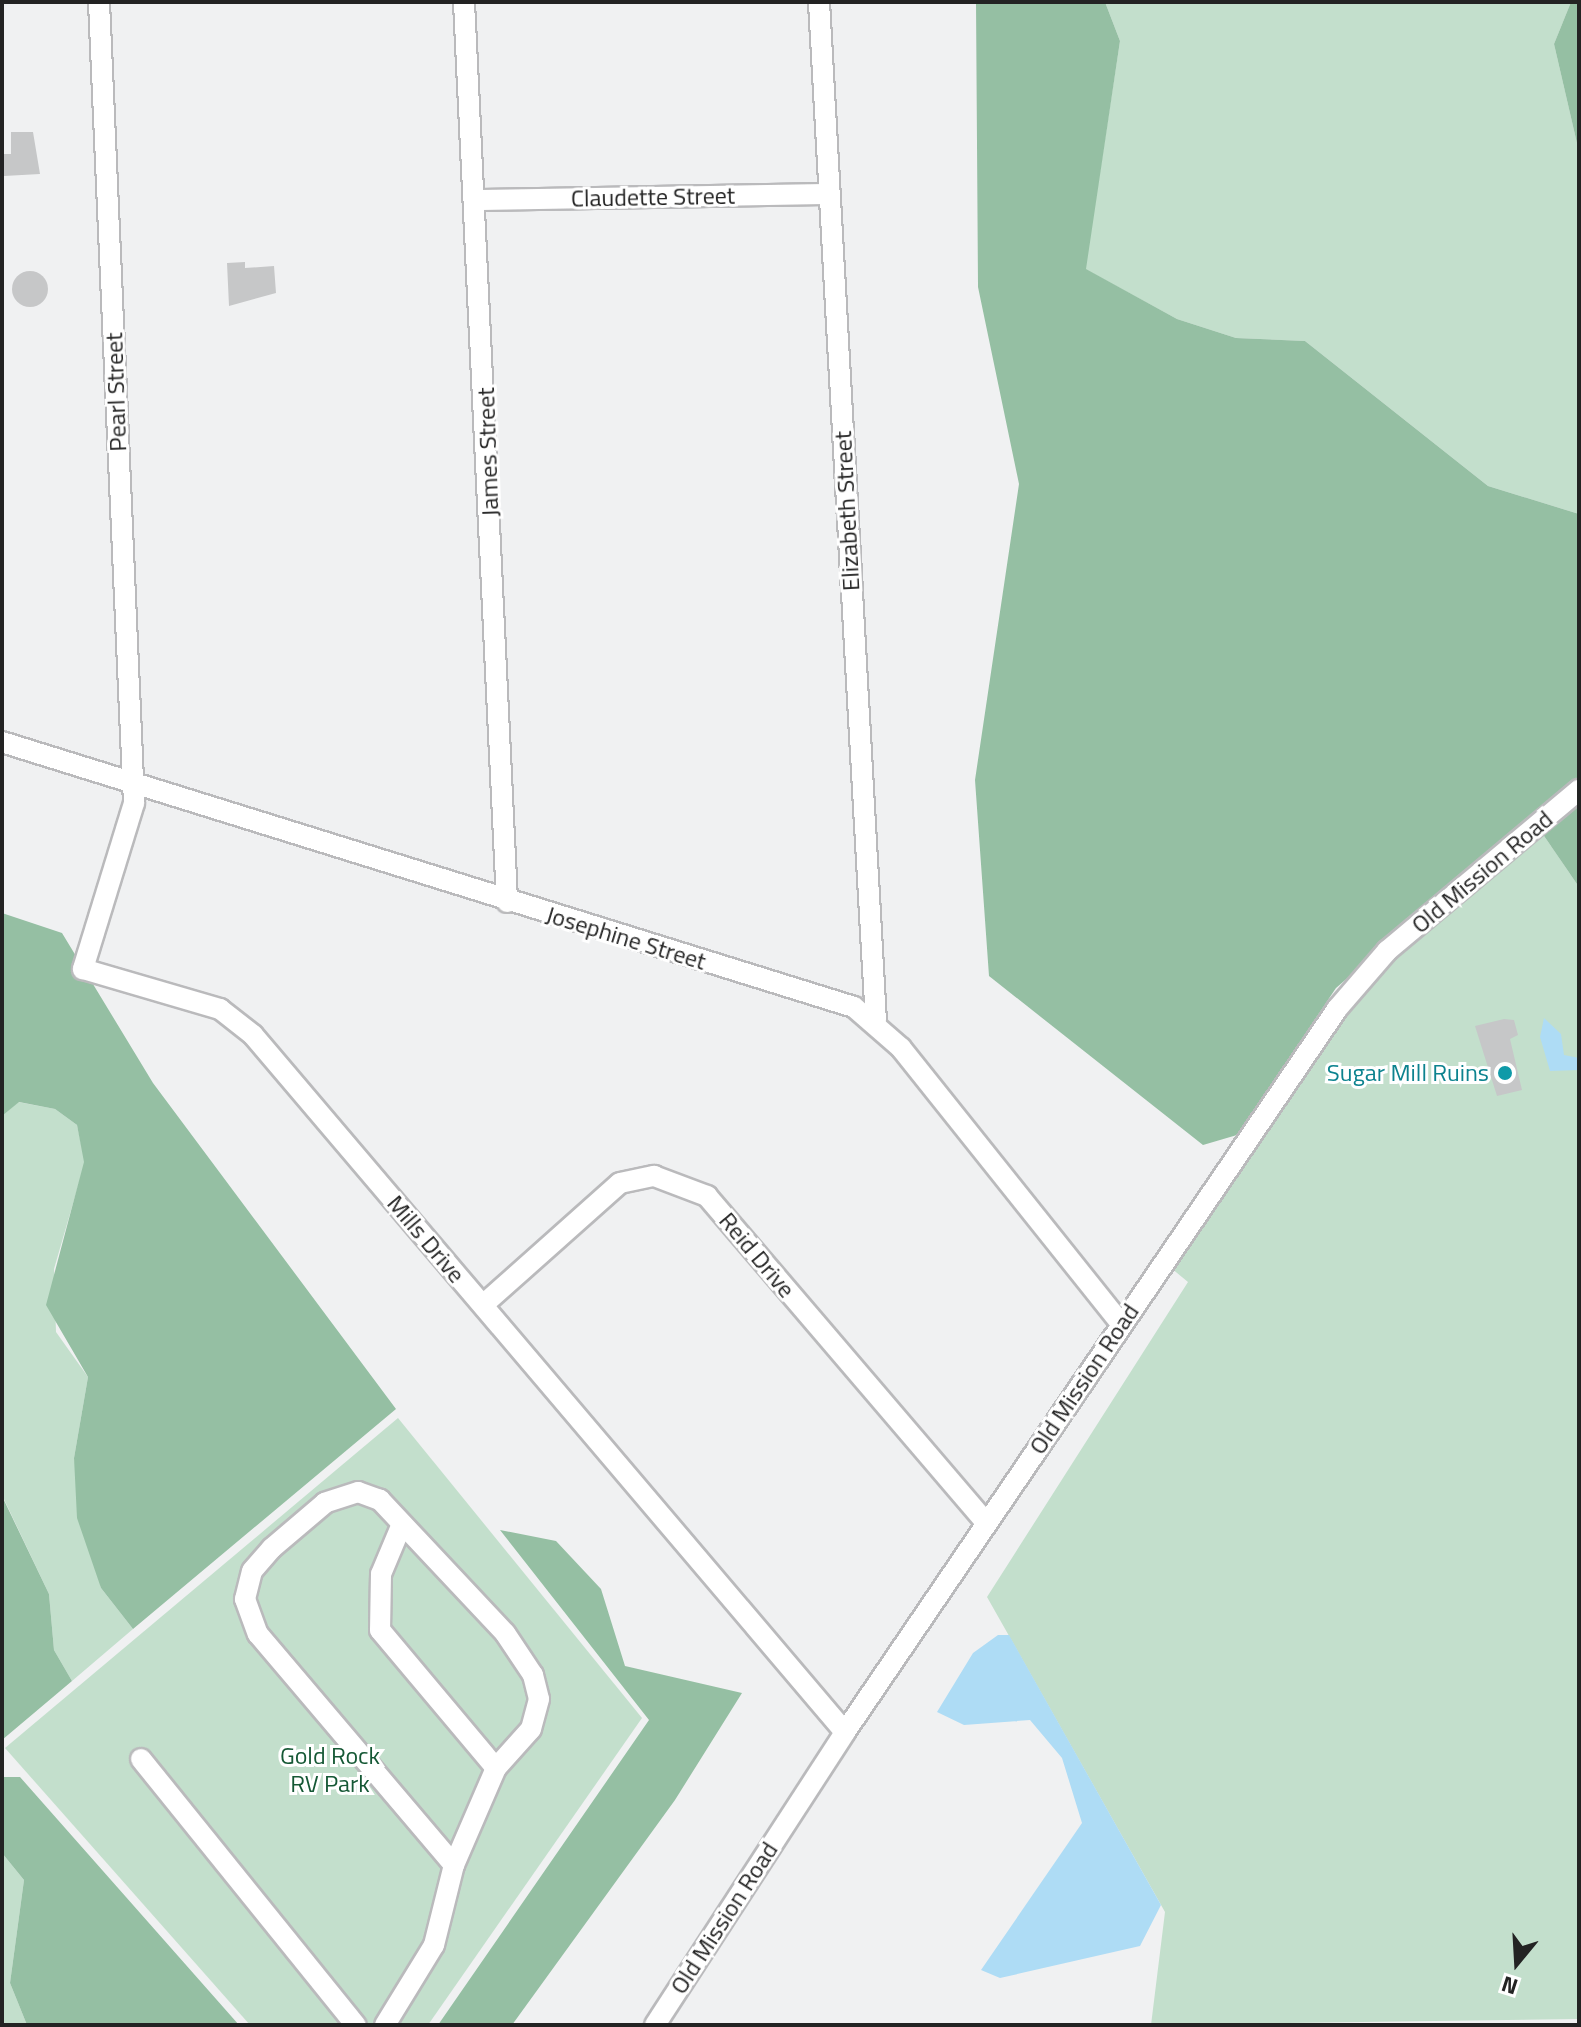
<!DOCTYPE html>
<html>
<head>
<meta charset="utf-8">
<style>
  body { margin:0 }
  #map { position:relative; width:1581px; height:2027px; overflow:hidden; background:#f0f1f2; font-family:"Titillium Web",sans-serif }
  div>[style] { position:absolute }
  .green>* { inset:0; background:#c3dfcc }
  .forest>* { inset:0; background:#95bfa3 }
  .water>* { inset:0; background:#aedcf5 }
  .building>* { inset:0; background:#c6c7c8 }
  .round { border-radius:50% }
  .roads { filter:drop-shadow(2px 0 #bababc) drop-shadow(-2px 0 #bababc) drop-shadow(0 2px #bababc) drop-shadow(0 -2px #bababc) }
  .minor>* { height:20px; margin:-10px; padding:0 10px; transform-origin:10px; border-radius:10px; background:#fff }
  .dots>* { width:22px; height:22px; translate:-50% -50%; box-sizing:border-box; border:4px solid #fff; border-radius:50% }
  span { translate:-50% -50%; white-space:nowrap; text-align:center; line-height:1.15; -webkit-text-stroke:6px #fff; paint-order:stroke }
  .street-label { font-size:24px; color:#232323 }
  .culture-label { font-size:24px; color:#0d838f }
  .right { translate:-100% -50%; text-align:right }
  .park-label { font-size:24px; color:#155835 }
  .frame { position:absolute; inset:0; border:4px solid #232323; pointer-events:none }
  .north { position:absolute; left:1477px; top:1923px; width:80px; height:80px; -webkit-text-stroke:6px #fff; paint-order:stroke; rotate:198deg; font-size:22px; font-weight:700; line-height:32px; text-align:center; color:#232323 }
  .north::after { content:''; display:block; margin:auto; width:28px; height:36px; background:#232323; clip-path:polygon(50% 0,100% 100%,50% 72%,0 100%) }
</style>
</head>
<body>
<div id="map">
  <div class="green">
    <div style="clip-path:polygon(1105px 2px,1571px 2px,1554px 44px,1579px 152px,1579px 514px,1488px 486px,1305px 341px,1236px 338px,1177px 319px,1085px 269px,1120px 41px)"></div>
    <div style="clip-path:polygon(1542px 833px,1579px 887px,1579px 2019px,1151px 2025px,1165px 1912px,987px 1597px,1188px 1282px,1171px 1268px,1344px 1015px,1393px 959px)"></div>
    <div style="clip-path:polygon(18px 1102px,55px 1109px,77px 1125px,85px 1162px,54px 1269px,56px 1332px,88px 1377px,74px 1458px,101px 1588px,133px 1629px,72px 1681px,54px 1650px,49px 1594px,2px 1495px,2px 1116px)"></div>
    <div style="clip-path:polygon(398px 1418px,642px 1718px,428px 2025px,250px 2025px,5px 1748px)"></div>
    <div style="clip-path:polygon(2px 1853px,24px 1880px,10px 1983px,27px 2025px,2px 2025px)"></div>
  </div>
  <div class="forest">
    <div style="clip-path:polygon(976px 2px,1105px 2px,1120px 41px,1086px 269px,1177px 319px,1236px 338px,1305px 341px,1488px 486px,1579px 514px,1579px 778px,1336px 988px,1237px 1135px,1203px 1145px,989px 976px,975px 780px,1019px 484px,978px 287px)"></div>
    <div style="clip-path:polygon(1571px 2px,1579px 2px,1579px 152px,1554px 44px)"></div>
    <div style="clip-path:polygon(1579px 802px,1579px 887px,1542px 833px)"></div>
    <div style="clip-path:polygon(2px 913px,62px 933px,153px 1083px,396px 1409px,133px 1629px,101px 1588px,77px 1518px,74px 1458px,88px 1377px,46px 1305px,84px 1162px,77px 1125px,55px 1109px,19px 1102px,2px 1116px)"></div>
    <div style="clip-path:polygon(2px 1496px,49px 1594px,54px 1650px,72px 1681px,2px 1740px)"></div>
    <div style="clip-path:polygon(500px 1530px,556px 1541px,601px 1589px,625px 1666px,742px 1693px,675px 1800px,512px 2025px,438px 2025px,649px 1720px)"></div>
    <div style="clip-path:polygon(2px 1777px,20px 1777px,239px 2025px,27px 2025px,10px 1983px,24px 1880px,2px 1853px)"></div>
  </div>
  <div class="water">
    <div style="clip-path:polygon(1544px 1018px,1561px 1034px,1564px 1055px,1579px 1058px,1579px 1070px,1550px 1071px,1540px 1037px)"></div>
    <div style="clip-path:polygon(998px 1635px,1009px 1635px,1161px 1905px,1140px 1946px,1000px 1978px,981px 1970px,1082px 1823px,1062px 1758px,1030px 1720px,964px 1725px,937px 1712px,973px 1653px)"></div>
  </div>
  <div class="building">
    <div style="clip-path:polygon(11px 132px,33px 132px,40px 174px,4px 176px,2px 154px,11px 154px)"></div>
    <div style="clip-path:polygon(245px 262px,245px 268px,274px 266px,276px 293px,229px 306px,227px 263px)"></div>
    <div class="round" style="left:12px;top:271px;width:36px;height:36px"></div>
    <div style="clip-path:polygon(1504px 1019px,1514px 1020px,1518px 1035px,1510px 1039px,1522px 1090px,1497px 1096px,1475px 1026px)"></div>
  </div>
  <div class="roads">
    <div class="minor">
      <div style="left:99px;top:2px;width:802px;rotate:87.5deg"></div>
      <div style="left:134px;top:803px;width:174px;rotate:107.1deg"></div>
      <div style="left:83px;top:969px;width:143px;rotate:16.3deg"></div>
      <div style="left:220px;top:1009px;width:42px;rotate:38.2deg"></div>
      <div style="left:253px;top:1035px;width:914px;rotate:49.66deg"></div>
      <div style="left:464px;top:2px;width:901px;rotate:87.26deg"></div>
      <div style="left:819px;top:2px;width:1020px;rotate:86.8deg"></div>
      <div style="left:477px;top:200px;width:352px;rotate:-1deg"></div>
      <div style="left:2px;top:742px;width:892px;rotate:17.28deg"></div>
      <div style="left:854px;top:1007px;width:62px;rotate:41.1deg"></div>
      <div style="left:901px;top:1048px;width:353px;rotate:51.4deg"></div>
      <div style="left:483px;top:1305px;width:183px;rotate:-41.7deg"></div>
      <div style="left:620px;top:1183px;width:35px;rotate:-12deg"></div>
      <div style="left:654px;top:1176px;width:57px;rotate:20.7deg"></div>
      <div style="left:707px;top:1196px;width:430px;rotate:49.5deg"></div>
      <div style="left:402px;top:1524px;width:54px;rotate:112.8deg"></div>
      <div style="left:381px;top:1574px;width:56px;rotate:91deg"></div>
      <div style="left:380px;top:1630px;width:180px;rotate:50deg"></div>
      <div style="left:141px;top:1759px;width:342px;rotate:51.1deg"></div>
      <div style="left:385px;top:2025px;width:94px;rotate:-58.5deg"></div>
      <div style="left:434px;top:1945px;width:82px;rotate:-76deg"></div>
      <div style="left:454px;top:1865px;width:106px;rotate:-66.6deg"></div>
      <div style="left:496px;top:1768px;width:52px;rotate:-48.1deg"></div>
      <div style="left:531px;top:1729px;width:31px;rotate:-75deg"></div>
      <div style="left:539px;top:1699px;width:25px;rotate:-104deg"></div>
      <div style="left:533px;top:1675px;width:50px;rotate:-123.7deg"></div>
      <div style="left:505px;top:1633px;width:183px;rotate:-133.2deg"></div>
      <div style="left:380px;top:1500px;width:23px;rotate:-160deg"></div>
      <div style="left:358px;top:1492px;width:35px;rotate:162deg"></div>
      <div style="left:325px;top:1503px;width:70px;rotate:139.7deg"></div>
      <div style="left:272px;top:1548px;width:30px;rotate:131deg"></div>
      <div style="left:252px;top:1571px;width:29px;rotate:104deg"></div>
      <div style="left:245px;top:1599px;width:37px;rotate:70deg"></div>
      <div style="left:258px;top:1634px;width:303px;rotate:49.7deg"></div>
      <div style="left:655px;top:2025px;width:349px;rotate:-57deg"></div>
      <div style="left:845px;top:1732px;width:875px;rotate:-55.76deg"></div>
      <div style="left:1337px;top:1009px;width:77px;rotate:-49.2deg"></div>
      <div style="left:1387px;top:951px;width:251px;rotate:-40deg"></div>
    </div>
  </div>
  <div class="dots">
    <div style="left:1505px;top:1073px;background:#0f9aa8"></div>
  </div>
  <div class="street-label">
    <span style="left:653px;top:197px;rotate:-1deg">Claudette Street</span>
    <span style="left:116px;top:392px;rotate:-92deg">Pearl Street</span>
    <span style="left:488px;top:452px;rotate:-92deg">James Street</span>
    <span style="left:847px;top:511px;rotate:-93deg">Elizabeth Street</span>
    <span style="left:1482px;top:872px;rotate:-40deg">Old Mission Road</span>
    <span style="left:626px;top:938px;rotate:17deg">Josephine Street</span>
    <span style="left:426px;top:1239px;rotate:50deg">Mills Drive</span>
    <span style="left:757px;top:1255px;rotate:50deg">Reid Drive</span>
    <span style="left:1084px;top:1379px;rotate:-56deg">Old Mission Road</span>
    <span style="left:724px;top:1918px;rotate:-57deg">Old Mission Road</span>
  </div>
  <div class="culture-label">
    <span class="right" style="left:1489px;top:1073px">Sugar Mill Ruins</span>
  </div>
  <div class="park-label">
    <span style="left:330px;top:1770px">Gold Rock<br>RV Park</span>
  </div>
  <div class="frame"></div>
  <div class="north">N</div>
</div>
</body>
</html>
